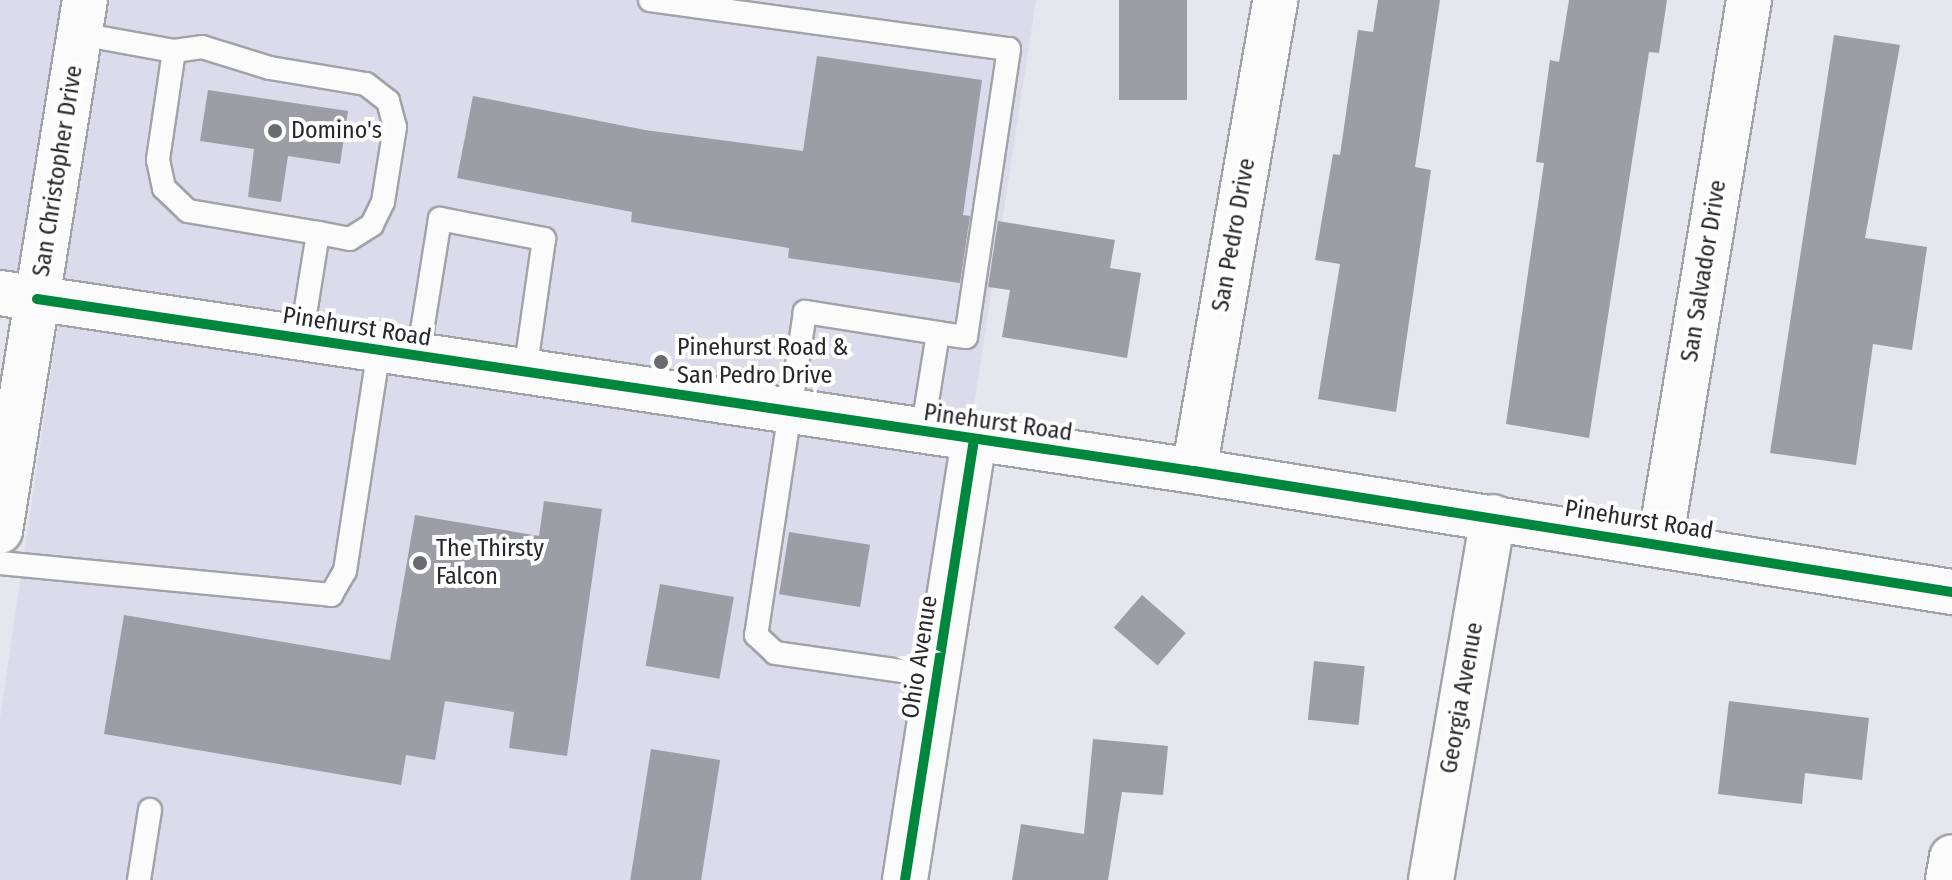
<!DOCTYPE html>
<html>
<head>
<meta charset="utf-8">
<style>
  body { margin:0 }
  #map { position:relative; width:1952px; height:880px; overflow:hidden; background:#e6e6ee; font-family:"Fira Sans Condensed",sans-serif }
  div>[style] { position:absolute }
  .built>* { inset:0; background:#dbdbeb }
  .building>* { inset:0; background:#9d9da6; transform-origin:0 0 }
  .roads { filter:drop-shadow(2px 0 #a2a2a9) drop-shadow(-2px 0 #a2a2a9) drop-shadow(0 2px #a2a2a9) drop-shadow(0 -2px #a2a2a9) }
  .service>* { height:22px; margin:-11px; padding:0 11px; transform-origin:11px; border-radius:11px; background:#fbfbfc }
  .minor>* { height:44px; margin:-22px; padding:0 22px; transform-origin:22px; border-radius:22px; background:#fbfbfc }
  .tertiary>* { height:44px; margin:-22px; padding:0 22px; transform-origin:22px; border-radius:22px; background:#fbfbfc }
  .cycleway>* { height:10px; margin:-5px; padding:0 5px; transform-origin:5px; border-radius:5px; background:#00873e }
  .dots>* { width:22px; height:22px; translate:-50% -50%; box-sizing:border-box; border:4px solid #fff; border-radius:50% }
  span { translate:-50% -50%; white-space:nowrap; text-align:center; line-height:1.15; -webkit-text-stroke:8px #fff; paint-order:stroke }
  .poi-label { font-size:24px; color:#27272d }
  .left { translate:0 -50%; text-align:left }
  .street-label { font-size:24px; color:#27272d }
</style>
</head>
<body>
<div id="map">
  <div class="built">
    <div style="clip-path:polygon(0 0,61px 0,17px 274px,0 271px)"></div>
    <div style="clip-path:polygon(110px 0,1036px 0,972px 418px,64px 282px)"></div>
    <div style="clip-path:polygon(58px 324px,947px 458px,880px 880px,0 880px,0 718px)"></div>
  </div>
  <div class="building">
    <div style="left:1119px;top:0;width:68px;height:100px"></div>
    <div style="clip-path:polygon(1378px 0,1440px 0,1415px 167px,1431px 170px,1396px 412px,1318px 399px,1340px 264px,1315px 260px,1333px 154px,1340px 155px,1358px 30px,1373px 32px)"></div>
    <div style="clip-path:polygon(1569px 0,1667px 0,1659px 53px,1649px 52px,1589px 438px,1506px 424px,1544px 163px,1536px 162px,1550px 60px,1559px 62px)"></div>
    <div style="clip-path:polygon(1834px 35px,1900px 45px,1865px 238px,1927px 247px,1912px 350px,1873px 344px,1856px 465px,1770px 453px)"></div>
    <div style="clip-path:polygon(817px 56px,982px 80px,963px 215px,970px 216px,960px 283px,788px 258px,789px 248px,631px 222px,632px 212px,457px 178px,473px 96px,645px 130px,803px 151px)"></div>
    <div style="clip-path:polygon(208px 90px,348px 111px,340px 164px,288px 156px,281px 202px,248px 197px,254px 149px,200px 141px)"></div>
    <div style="clip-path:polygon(998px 221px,1115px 240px,1110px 268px,1141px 273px,1127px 358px,1002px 337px,1010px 290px,988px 287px)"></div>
    <div style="clip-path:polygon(544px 501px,602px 509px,567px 756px,509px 748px,514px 712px,445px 701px,435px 760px,406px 755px,401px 785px,104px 734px,124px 615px,390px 660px,415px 515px,539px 536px)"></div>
    <div style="left:789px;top:532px;width:82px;height:63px;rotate:9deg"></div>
    <div style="left:660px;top:584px;width:75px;height:83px;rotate:10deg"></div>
    <div style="left:1142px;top:595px;width:58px;height:43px;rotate:41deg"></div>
    <div style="left:1314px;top:661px;width:51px;height:59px;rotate:6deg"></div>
    <div style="clip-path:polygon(1729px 701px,1869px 718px,1862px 780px,1805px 773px,1802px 804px,1718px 794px)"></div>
    <div style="clip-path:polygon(1093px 739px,1168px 746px,1163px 795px,1122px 792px,1108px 880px,1012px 880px,1021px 824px,1084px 834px)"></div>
    <div style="left:651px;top:749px;width:70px;height:133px;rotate:9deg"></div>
  </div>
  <div class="roads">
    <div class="service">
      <div style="left:650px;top:0;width:362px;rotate:7.8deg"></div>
      <div style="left:1009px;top:49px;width:291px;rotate:98.5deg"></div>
      <div style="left:966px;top:337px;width:28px;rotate:-172deg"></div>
      <div style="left:80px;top:34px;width:96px;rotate:10.3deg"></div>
      <div style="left:174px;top:51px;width:110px;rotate:98.4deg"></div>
      <div style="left:158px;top:160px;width:29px;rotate:78deg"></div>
      <div style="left:164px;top:188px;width:33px;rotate:44deg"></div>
      <div style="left:188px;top:211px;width:132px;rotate:9.6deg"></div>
      <div style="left:318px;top:233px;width:107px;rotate:99.1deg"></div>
      <div style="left:174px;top:51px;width:28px;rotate:-8deg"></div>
      <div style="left:202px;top:47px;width:71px;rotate:17.2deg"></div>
      <div style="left:270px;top:68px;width:97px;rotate:9.5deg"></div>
      <div style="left:366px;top:84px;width:28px;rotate:38deg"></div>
      <div style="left:388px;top:101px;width:27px;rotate:75deg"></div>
      <div style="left:395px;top:127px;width:76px;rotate:99.1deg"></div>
      <div style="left:383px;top:202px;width:25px;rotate:116deg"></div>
      <div style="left:372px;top:225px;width:26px;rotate:148deg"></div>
      <div style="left:350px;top:239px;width:33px;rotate:-169deg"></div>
      <div style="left:418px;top:356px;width:139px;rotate:-80.9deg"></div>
      <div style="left:440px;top:219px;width:106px;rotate:10.9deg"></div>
      <div style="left:544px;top:239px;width:134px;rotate:98.1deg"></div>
      <div style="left:922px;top:433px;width:101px;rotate:-80.9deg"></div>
      <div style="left:938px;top:333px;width:135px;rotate:-171deg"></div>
      <div style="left:805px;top:312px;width:327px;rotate:98.6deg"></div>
      <div style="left:756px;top:635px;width:26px;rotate:43deg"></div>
      <div style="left:775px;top:653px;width:164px;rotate:8.1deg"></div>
      <div style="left:0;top:563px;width:333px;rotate:5.5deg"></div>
      <div style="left:331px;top:595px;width:28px;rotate:-60deg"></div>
      <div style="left:345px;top:571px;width:224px;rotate:-81.3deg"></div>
      <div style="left:139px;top:880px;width:71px;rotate:-81.1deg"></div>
    </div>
    <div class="minor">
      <div style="left:1194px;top:471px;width:478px;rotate:-80.2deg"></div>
      <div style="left:1660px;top:543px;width:550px;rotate:-80.69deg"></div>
      <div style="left:905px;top:880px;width:445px;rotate:-81.1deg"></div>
      <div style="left:1431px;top:880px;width:368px;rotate:-80.3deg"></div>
      <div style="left:1948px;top:880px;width:23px;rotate:-80deg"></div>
    </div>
    <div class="tertiary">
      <div style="left:0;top:293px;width:1207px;rotate:8.48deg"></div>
      <div style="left:1194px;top:471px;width:768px;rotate:9.07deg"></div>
      <div style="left:0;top:531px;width:538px;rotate:-80.91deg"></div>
    </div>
  </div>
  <div class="cycleway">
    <div style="left:37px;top:299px;width:1170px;rotate:8.46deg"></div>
    <div style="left:1194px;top:471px;width:768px;rotate:9.07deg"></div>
    <div style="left:905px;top:880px;width:445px;rotate:-81.1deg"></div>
  </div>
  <div class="dots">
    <div style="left:275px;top:131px;background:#6a6a71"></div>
    <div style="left:661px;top:362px;background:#6a6a71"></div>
    <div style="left:420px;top:563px;background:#6a6a71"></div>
  </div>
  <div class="poi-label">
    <span class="left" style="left:291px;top:131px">Domino's</span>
    <span class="left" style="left:677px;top:362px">Pinehurst Road &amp;<br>San Pedro Drive</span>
    <span class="left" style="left:436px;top:563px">The Thirsty<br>Falcon</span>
  </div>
  <div class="street-label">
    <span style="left:58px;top:171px;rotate:-81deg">San Christopher Drive</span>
    <span style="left:1234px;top:235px;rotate:-80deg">San Pedro Drive</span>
    <span style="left:1704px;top:271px;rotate:-81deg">San Salvador Drive</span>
    <span style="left:357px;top:327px;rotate:9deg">Pinehurst Road</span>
    <span style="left:998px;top:423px;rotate:8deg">Pinehurst Road</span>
    <span style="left:1639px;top:520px;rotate:9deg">Pinehurst Road</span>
    <span style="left:920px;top:657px;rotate:-81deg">Ohio Avenue</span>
    <span style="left:1462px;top:698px;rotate:-80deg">Georgia Avenue</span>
  </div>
</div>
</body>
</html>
